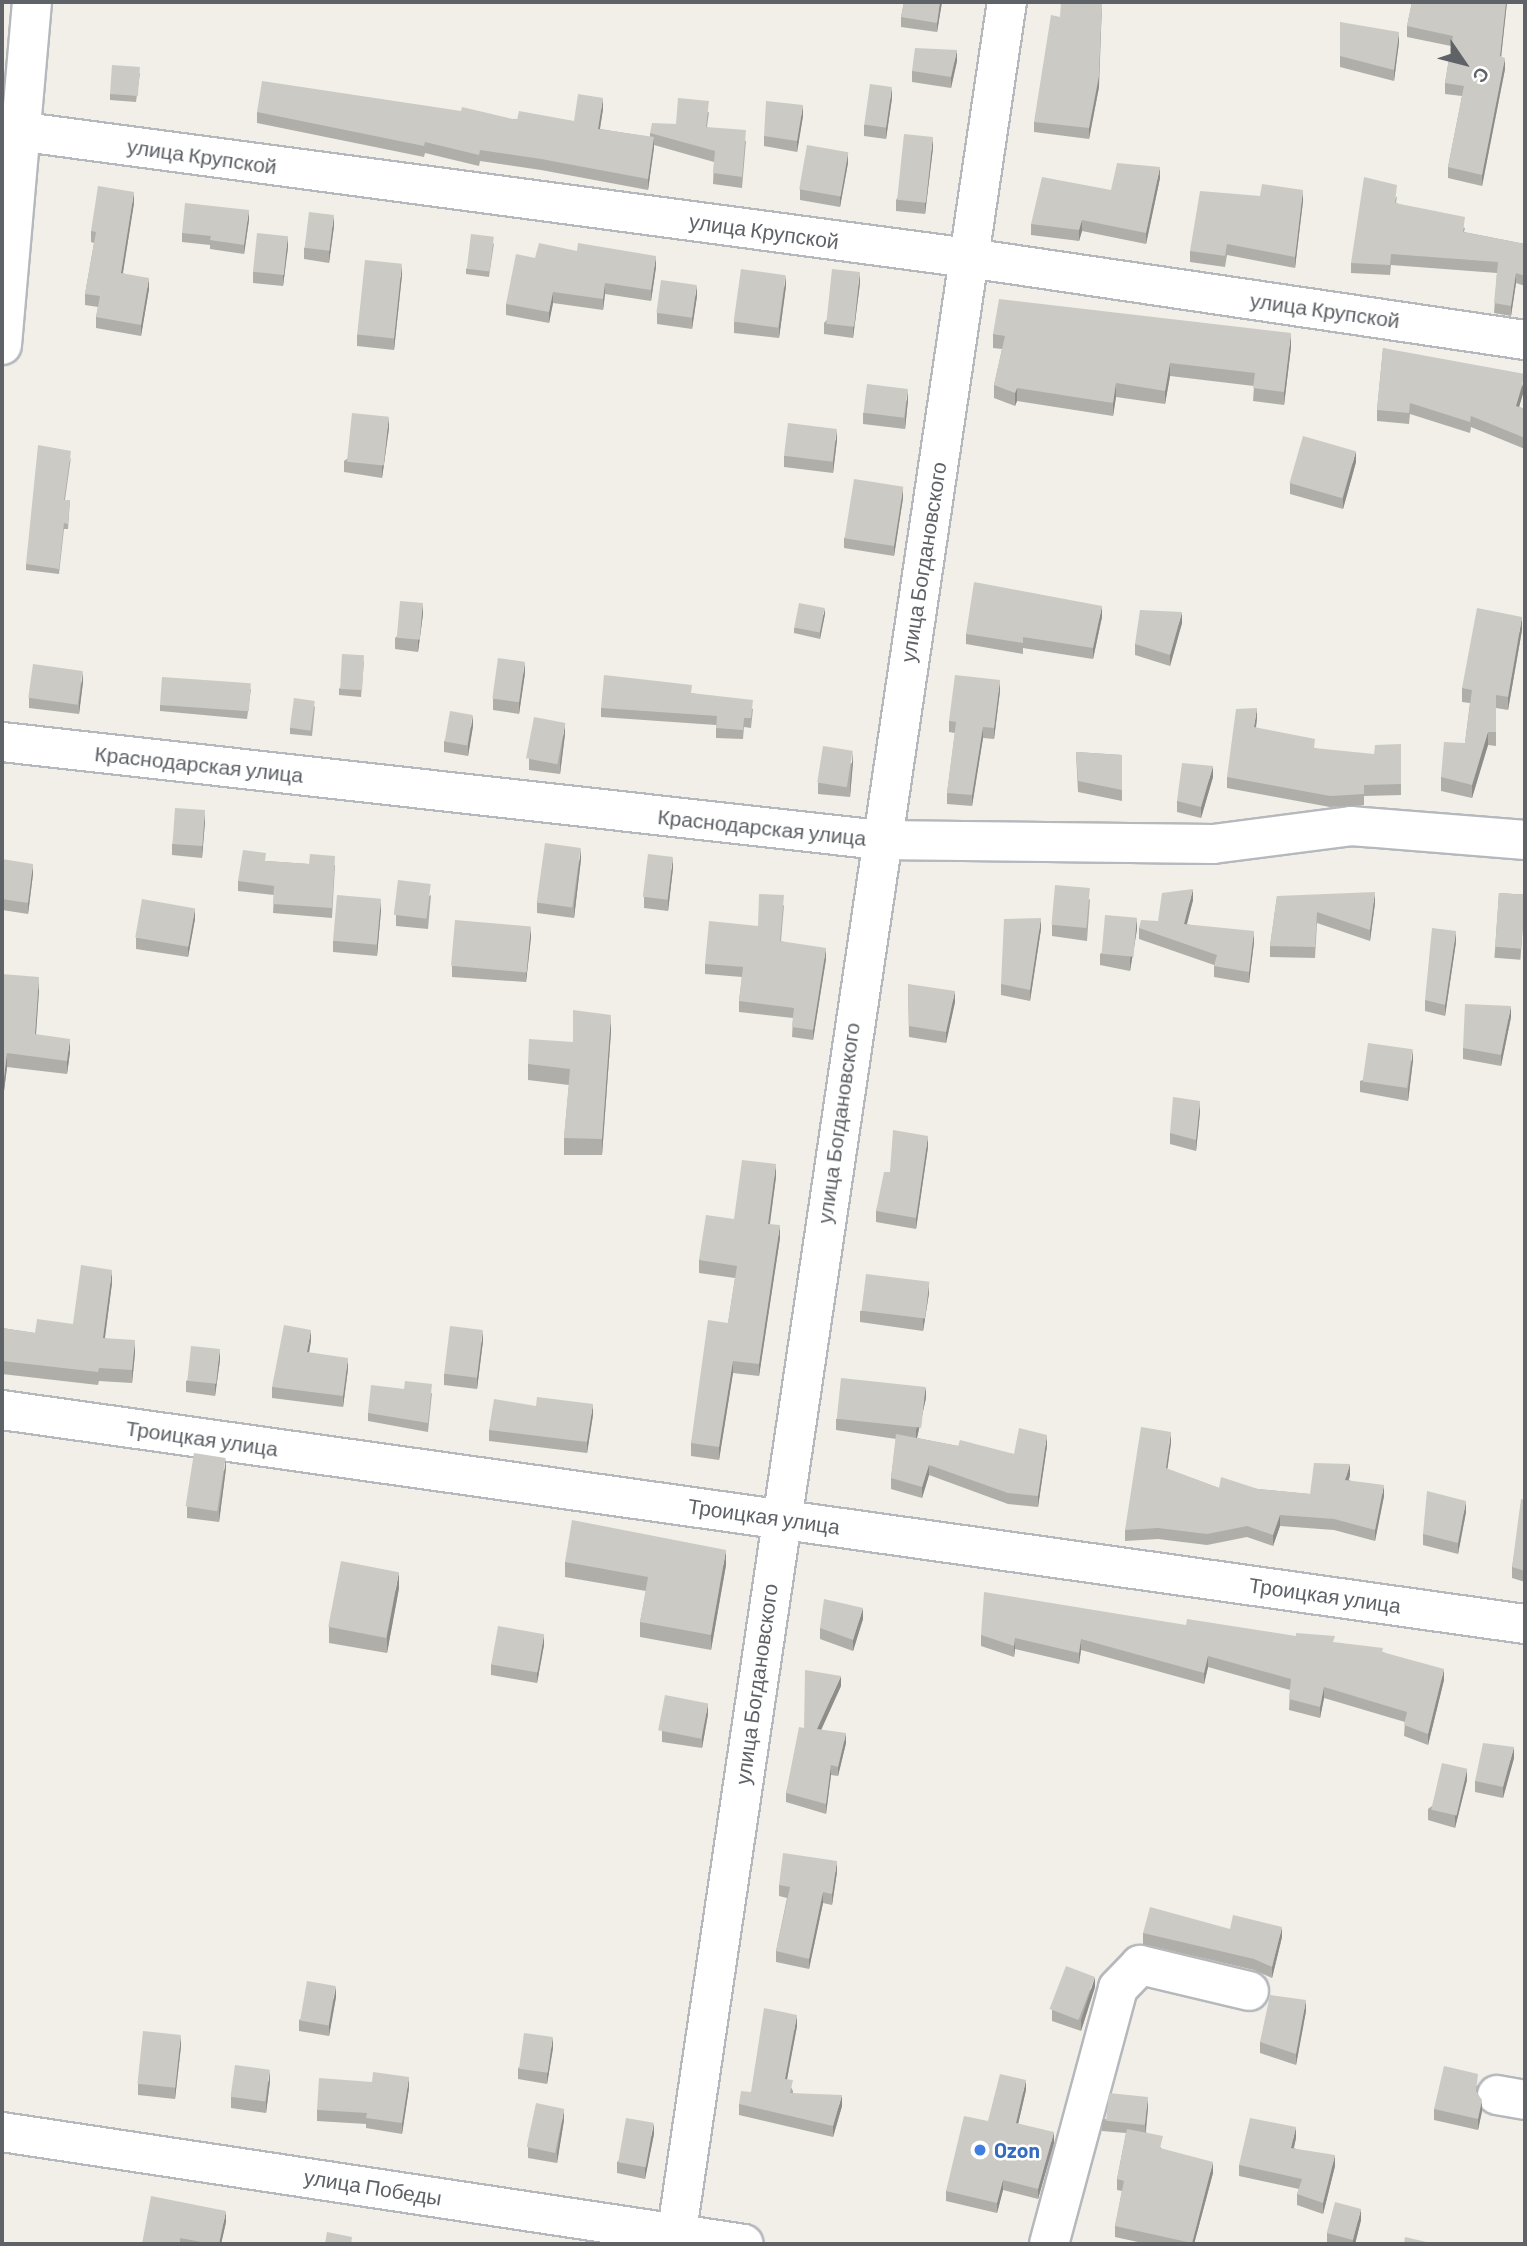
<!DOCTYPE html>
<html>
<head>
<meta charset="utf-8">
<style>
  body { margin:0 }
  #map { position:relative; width:1527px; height:2246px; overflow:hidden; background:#f1efe8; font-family:Barlow,sans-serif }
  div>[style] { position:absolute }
  .roads { filter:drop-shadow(2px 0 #b5b8bc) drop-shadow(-2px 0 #b5b8bc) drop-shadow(0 2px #b5b8bc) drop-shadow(0 -2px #b5b8bc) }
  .minor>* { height:38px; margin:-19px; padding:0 19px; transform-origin:19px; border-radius:19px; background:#fff }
  .wall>* { inset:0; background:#afaea9; transform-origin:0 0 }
  .shaded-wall>* { inset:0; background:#8f8d8a }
  .building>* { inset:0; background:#cccac5; transform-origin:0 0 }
  .dots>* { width:19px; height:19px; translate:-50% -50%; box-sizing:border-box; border:4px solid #fff; border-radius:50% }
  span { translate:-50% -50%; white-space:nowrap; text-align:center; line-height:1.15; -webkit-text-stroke:5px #fff; paint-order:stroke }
  .street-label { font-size:21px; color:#5f6368 }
  .shop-label { font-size:21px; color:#366cbe; font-weight:700 }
  .left { translate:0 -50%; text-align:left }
  .frame { position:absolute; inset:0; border:4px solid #5f6368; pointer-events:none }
  .north { position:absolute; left:1429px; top:28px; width:70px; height:70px; -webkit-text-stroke:5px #fff; paint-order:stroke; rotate:125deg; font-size:19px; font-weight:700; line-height:28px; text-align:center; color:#5f6368 }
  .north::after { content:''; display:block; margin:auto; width:24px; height:32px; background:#5f6368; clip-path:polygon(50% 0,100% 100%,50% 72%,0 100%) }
</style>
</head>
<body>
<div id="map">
  <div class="roads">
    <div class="minor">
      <div style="left:2px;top:129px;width:976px;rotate:7.6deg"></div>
      <div style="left:969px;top:258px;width:562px;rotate:8.39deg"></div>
      <div style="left:2px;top:345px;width:344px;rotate:-85deg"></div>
      <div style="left:2px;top:742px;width:883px;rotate:6.37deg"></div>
      <div style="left:880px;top:840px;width:333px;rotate:0.7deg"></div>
      <div style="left:1213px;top:844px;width:139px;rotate:-7.4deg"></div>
      <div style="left:1351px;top:826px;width:175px;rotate:4.6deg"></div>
      <div style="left:2px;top:1410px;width:1538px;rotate:8deg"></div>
      <div style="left:1497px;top:2095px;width:28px;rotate:10deg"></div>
      <div style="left:2px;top:2132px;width:750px;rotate:8.58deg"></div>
      <div style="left:675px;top:2244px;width:2266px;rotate:-81.58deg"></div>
      <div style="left:1049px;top:2244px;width:265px;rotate:-74.9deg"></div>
      <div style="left:1118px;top:1988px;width:32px;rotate:-46deg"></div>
      <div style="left:1140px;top:1965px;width:112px;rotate:13.4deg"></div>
    </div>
  </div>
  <div class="wall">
    <div style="clip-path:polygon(904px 2px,942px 2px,937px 32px,901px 27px,901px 17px)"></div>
    <div style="clip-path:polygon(1412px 2px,1507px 2px,1501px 57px,1505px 69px,1482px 186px,1448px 178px,1448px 167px,1462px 96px,1445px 94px,1445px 83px,1451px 46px,1407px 37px,1407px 26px)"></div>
    <div style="clip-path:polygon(1340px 22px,1399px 42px,1394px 81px,1340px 67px)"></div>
    <div style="clip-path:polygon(957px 61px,951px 88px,912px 82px,912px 71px)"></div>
    <div style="clip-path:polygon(140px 73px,136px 102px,110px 100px,110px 94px)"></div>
    <div style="clip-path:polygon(1099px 87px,1089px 139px,1034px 132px,1034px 122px)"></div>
    <div style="clip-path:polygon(892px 98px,886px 139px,864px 136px,864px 125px)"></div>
    <div style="clip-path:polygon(603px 109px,600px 129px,650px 137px,650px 133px,709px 112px,707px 127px,746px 141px,742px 188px,713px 184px,714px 162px,654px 145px,648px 190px,541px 170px,480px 161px,479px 166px,425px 153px,424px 157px,257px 123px,257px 112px,574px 121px)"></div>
    <div style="clip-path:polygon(803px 116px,797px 152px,764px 146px,764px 136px)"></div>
    <div style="clip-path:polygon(933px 148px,925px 214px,896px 211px,896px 200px)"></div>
    <div style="clip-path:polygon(848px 163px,840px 207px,800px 200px,800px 189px)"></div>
    <div style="clip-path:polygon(1160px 178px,1146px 244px,1082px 231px,1079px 241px,1031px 235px,1031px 224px,1111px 190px)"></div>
    <div style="clip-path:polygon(1397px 196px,1396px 203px,1465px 228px,1464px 232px,1525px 244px,1525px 286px,1516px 283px,1511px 316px,1494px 313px,1497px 273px,1391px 265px,1390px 275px,1351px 273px,1351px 263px)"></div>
    <div style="clip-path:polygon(1303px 201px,1295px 268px,1227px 255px,1225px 267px,1190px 262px,1190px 251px)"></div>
    <div style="clip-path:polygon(134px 203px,123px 273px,149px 289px,141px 336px,96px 328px,96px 317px,98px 307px,85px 305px,85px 294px,94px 243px,91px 242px,91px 231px)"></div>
    <div style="clip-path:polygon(249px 220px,244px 254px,210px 249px,210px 245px,182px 242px,182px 233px)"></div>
    <div style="clip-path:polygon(334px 226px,329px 263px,304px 259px,304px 248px)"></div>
    <div style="clip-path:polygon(494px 243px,489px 277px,466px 274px,466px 269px)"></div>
    <div style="clip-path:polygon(288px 247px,283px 286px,253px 283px,253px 272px)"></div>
    <div style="clip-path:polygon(535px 258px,656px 267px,651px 301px,605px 294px,603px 310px,553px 303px,549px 323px,506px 315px,506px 304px)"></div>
    <div style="clip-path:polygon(402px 275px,394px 350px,357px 346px,357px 335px)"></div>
    <div style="clip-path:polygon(860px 283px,853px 338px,824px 334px,824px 323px)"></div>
    <div style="clip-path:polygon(786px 286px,779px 338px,734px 333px,734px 322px)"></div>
    <div style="clip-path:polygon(697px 296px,692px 329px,657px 324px,657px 313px)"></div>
    <div style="clip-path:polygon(993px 334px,1291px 347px,1284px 405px,1253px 401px,1254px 386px,1170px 376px,1165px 404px,1116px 397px,1113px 416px,1017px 401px,1015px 406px,994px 398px,994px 385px,1002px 349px,993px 348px)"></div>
    <div style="clip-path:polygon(1383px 348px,1525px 387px,1519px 407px,1525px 409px,1525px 449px,1471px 427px,1470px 433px,1410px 414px,1409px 424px,1377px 421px,1377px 410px)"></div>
    <div style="clip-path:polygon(908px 400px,905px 429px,863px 424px,863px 413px)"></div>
    <div style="clip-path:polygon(389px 428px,382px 478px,344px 472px,344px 461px)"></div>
    <div style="clip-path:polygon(837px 440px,833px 473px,784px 467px,784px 456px)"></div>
    <div style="clip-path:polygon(71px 457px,65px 500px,70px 500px,68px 529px,64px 529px,59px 574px,26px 570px,26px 564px)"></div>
    <div style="clip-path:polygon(1356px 462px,1343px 509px,1290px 494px,1290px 483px)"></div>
    <div style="clip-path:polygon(903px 498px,894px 556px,844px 548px,844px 538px)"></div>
    <div style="clip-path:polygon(423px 614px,418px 652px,395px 649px,395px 638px)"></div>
    <div style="clip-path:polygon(825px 614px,820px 639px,794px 633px,794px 628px)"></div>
    <div style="clip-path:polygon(1102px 617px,1093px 659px,1023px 648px,1023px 654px,966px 644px,966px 634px)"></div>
    <div style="clip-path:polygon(1182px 623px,1170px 666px,1135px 655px,1135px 644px)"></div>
    <div style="clip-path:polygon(1522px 630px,1508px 710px,1496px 708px,1496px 746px,1488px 745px,1472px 798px,1441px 791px,1441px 777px,1465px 743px,1470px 703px,1462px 702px,1462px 688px)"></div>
    <div style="clip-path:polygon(364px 661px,361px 697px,339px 695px,339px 689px)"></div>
    <div style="clip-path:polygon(525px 673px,519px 714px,493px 710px,493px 699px)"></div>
    <div style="clip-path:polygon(83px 682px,79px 714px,29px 708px,29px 698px)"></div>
    <div style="clip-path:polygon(251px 689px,247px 719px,160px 711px,160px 705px)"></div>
    <div style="clip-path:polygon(1000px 691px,994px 739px,983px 738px,972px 806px,947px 804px,947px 793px,955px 733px,949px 732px,949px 721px)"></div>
    <div style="clip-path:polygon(692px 693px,753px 709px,751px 728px,744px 727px,743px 739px,716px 738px,716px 725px,601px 717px,601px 708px)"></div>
    <div style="clip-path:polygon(315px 706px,312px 736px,290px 734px,290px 728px)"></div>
    <div style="clip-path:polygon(1257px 719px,1256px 728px,1315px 748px,1401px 784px,1401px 795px,1364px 796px,1364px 805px,1330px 807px,1227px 788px,1227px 777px)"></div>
    <div style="clip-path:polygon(473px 726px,468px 756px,444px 752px,444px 741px)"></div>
    <div style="clip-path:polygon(565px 734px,560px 774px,529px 770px,529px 759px)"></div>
    <div style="clip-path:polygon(1076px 752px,1122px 755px,1122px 801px,1078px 792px)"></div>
    <div style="clip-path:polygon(853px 762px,850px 797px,818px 794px,818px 783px)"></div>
    <div style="clip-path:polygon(1213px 777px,1201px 818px,1177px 812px,1177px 801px)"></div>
    <div style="clip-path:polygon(205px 821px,202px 858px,172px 855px,172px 844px)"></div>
    <div style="clip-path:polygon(2px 859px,33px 874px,28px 914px,2px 910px)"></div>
    <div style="clip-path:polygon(581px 859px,574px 918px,537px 913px,537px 902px)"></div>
    <div style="clip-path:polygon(266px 861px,309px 864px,335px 865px,332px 918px,273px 913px,274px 895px,238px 891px,238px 881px)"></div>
    <div style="clip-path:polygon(673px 868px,668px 911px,644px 908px,644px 897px)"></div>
    <div style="left:1499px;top:893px;width:26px;height:65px;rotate:4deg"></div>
    <div style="clip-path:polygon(431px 895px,428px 929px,396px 926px,396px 915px)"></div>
    <div style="clip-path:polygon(1277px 896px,1375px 903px,1370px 941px,1317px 923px,1315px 958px,1270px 957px,1270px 946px)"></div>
    <div style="clip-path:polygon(1090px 899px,1087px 941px,1052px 936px,1052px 925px)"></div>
    <div style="clip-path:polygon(1193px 900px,1187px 924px,1254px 942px,1249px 983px,1214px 977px,1214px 965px,1139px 939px,1139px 928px,1158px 921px)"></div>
    <div style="clip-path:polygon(784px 905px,781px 941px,826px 959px,813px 1040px,792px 1037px,793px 1018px,739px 1012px,739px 1001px,742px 977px,705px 974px,705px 964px,758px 926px)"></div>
    <div style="clip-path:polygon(381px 910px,377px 956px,333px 952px,333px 941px)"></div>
    <div style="clip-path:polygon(195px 919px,188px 957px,136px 949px,136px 938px)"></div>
    <div style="clip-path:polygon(1041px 929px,1030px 1001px,1001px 995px,1001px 984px)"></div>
    <div style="clip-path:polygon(1137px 929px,1130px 971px,1100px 965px,1100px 954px)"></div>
    <div style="clip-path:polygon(531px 937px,526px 982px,452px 977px,452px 966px)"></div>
    <div style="clip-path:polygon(1456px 942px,1445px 1016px,1425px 1011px,1425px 1000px)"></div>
    <div style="clip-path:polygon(2px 974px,39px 990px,36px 1034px,70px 1052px,67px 1074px,7px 1067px,2px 1107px)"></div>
    <div style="clip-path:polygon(908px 984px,955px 1002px,946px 1043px,909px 1037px)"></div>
    <div style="clip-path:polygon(1511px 1017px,1501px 1066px,1463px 1059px,1463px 1048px)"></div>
    <div style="clip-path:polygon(611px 1032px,602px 1155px,564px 1155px,564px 1138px,569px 1085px,528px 1080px,528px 1064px)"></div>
    <div style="clip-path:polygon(1413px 1060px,1408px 1101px,1360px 1092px,1360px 1081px)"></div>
    <div style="clip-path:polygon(1200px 1112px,1196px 1151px,1170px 1144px,1170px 1133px)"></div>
    <div style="clip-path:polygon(928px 1147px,916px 1229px,876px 1222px,876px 1211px,890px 1172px)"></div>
    <div style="clip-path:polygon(776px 1177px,770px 1224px,780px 1238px,759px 1376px,733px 1373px,719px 1460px,691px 1456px,691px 1443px,728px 1323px,735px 1278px,699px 1273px,699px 1260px,734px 1219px)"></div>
    <div style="clip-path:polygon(112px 1283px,105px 1338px,135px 1353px,132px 1383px,99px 1381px,98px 1385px,2px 1374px,2px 1328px,35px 1333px,73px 1324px)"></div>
    <div style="clip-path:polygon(929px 1293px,923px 1331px,860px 1322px,860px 1311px)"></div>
    <div style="clip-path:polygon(311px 1341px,309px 1353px,348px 1369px,343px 1407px,272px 1398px,272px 1387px)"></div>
    <div style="clip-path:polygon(483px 1341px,477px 1389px,444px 1385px,444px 1374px)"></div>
    <div style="clip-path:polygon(220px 1360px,215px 1396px,186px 1392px,186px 1381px)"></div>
    <div style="clip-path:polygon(432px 1393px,428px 1432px,368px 1421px,368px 1413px)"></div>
    <div style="clip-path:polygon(926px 1398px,917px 1438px,958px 1446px,1014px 1454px,1047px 1446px,1038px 1507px,1008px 1504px,929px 1475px,922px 1498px,891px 1489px,891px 1478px,896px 1439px,836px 1430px,836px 1419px)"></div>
    <div style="clip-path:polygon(536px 1406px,593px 1415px,587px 1453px,489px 1441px,489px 1430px)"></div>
    <div style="clip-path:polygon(1171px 1443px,1167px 1469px,1219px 1488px,1258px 1489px,1310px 1494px,1350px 1475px,1349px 1480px,1384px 1496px,1375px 1541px,1334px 1530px,1280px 1526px,1273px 1546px,1247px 1537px,1207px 1545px,1158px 1539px,1125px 1541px,1125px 1530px)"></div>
    <div style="clip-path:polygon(226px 1468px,219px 1522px,187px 1518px,187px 1507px)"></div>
    <div style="clip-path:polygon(1525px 1500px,1525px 1582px,1512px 1578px,1512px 1567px)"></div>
    <div style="clip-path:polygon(1466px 1512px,1458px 1554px,1423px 1545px,1423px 1534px)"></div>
    <div style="clip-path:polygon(565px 1562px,726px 1565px,711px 1650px,640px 1637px,640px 1622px,646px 1591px,565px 1577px)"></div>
    <div style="clip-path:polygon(399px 1588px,387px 1653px,329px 1643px,329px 1627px)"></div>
    <div style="clip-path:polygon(863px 1619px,853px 1651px,820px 1639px,820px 1628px)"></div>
    <div style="clip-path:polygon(1186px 1625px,1335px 1643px,1383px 1652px,1444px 1680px,1428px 1745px,1404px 1736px,1405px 1722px,1324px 1698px,1320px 1718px,1289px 1710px,1290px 1690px,1208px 1667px,1204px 1684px,1081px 1650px,1079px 1664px,1015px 1649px,1014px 1657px,981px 1646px,981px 1635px)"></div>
    <div style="clip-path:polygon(544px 1645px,537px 1683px,491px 1675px,491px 1664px)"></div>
    <div style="clip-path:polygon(841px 1686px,821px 1730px,846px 1743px,838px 1776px,831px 1775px,826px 1814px,786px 1802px,786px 1793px,804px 1728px)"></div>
    <div style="clip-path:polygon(708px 1714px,702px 1748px,662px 1742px,662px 1731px)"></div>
    <div style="clip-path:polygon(1514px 1758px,1503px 1798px,1475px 1792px,1475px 1781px)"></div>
    <div style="clip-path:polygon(1467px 1780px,1455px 1828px,1428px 1820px,1428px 1809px)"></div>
    <div style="clip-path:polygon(837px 1872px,832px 1905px,823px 1903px,809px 1969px,776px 1962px,776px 1951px,787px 1898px,779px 1896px,779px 1885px)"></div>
    <div style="clip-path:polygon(1230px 1929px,1282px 1937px,1272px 1978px,1254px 1970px,1143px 1944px,1143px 1933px)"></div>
    <div style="clip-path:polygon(1095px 1987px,1081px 2031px,1052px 2021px,1052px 2010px)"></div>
    <div style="clip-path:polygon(336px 1997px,329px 2036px,299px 2031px,299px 2020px)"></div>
    <div style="clip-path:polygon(1306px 2011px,1296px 2065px,1260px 2053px,1260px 2042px)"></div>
    <div style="clip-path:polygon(797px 2026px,787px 2079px,793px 2091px,793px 2093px,842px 2106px,833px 2137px,739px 2115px,739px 2104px,751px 2092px)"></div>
    <div style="clip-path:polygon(181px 2046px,175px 2099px,138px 2095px,138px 2084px)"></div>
    <div style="clip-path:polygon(553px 2048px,547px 2084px,518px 2079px,518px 2068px)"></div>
    <div style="clip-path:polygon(270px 2081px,266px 2113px,231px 2108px,231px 2097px)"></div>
    <div style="clip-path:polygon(1478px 2085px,1477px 2092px,1482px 2111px,1478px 2130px,1434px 2120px,1434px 2109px)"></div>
    <div style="clip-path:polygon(409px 2088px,402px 2134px,366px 2128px,366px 2124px,317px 2121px,317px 2110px)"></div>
    <div style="clip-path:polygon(1026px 2090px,1018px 2124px,1054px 2143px,1038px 2199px,1003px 2190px,997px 2213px,946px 2201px,946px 2191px,988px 2121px)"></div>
    <div style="clip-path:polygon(1148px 2108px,1146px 2132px,1162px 2149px,1213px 2173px,1194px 2244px,1147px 2244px,1115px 2237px,1115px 2226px,1122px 2191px,1117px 2190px,1117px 2179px,1126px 2133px,1102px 2131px,1102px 2120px)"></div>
    <div style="clip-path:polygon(564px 2120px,557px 2163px,528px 2158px,528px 2147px)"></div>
    <div style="clip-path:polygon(654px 2134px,645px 2179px,617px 2173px,617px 2162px)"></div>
    <div style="clip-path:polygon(1296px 2138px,1294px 2148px,1335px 2166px,1323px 2214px,1297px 2205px,1297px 2194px,1299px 2189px,1239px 2176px,1239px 2165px)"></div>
    <div style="clip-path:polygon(1361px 2220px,1355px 2244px,1327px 2244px,1327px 2233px)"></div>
    <div style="clip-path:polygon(226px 2222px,221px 2244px,142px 2244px)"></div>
  </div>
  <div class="shaded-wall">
    <div style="clip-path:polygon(940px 2px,942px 2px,937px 32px,937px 23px)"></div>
    <div style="clip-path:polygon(1102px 2px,1099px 87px,1089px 139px,1089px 128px)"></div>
    <div style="clip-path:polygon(1506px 2px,1507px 2px,1500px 67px,1500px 56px)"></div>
    <div style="clip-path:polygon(1399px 32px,1399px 42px,1394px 81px,1394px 70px)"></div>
    <div style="clip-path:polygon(957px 50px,957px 61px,951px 88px,951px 77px)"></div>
    <div style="clip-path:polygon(1505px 58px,1505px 69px,1482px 186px,1482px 175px)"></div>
    <div style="clip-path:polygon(892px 87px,892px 98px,886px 139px,886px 128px)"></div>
    <div style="clip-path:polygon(603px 98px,603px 109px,598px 140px,598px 129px)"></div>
    <div style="clip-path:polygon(803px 105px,803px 116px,797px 152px,797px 141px)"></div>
    <div style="clip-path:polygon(654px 137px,654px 148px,648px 190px,648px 179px)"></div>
    <div style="clip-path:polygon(933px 137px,933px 148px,925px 214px,925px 203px)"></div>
    <div style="clip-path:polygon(848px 152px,848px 163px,840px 207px,840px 196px)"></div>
    <div style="clip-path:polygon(1160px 167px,1160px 178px,1146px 244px,1146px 233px)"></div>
    <div style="clip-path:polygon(1303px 190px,1303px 201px,1295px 268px,1295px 257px)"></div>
    <div style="clip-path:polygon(134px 192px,134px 203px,121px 284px,121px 273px)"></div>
    <div style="clip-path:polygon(249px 210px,249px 220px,244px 254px,244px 245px)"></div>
    <div style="clip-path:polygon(334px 215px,334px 226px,329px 263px,329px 252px)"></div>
    <div style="clip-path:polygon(1082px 220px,1082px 231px,1079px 241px,1079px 230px)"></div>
    <div style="clip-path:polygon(288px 236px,288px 247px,283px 286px,283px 275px)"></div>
    <div style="clip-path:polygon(656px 256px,656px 267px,651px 301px,651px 290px)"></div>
    <div style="clip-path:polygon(402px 264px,402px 275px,394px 350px,394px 339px)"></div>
    <div style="clip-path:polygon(860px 272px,860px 283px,853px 338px,853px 327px)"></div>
    <div style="clip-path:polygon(1516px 273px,1516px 283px,1511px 316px,1511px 306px)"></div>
    <div style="clip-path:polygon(786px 275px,786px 286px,779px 338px,779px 327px)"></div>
    <div style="clip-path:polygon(149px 278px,149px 289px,141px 336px,141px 325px)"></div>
    <div style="clip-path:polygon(605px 283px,605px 294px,603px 310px,603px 299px)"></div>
    <div style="clip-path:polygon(697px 285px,697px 296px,692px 329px,692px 318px)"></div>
    <div style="clip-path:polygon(553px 292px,553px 303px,549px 323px,549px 312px)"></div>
    <div style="clip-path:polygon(1291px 333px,1291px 347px,1284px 405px,1284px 392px)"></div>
    <div style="clip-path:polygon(1170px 363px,1170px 376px,1165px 404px,1165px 391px)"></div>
    <div style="clip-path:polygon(1525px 377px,1525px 387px,1516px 417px,1516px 406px)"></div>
    <div style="clip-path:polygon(1116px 383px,1116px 397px,1113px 416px,1113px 403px)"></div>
    <div style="clip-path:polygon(1017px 388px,1017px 401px,1015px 406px,1015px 393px)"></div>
    <div style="clip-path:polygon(908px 389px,908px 400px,905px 429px,905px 418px)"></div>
    <div style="clip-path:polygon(389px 417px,389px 428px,382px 478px,382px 467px)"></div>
    <div style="clip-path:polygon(837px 429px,837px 440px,833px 473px,833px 463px)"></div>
    <div style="clip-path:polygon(1356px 451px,1356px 462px,1343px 509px,1343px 498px)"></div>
    <div style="clip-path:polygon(903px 487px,903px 498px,894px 556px,894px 545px)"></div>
    <div style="clip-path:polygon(423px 603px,423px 614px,418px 652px,418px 641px)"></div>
    <div style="clip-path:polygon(1102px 606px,1102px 617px,1093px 659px,1093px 648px)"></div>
    <div style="clip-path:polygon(825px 608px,825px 614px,820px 639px,820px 633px)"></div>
    <div style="clip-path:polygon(1182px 612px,1182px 623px,1170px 666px,1170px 655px)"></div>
    <div style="clip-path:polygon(1522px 617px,1522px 630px,1508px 710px,1508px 697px)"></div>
    <div style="clip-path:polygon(525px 662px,525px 673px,519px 714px,519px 703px)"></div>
    <div style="clip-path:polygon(83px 671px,83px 682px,79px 714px,79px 703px)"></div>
    <div style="clip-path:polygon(1000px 680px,1000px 691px,994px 739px,994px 728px)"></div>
    <div style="clip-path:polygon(1257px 708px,1257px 719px,1254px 738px,1254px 727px)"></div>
    <div style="clip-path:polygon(473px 715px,473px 726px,468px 756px,468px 745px)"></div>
    <div style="clip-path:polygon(565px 723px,565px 734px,560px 774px,560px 763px)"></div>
    <div style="clip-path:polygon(983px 727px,983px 738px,972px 806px,972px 795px)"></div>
    <div style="clip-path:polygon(1488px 732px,1488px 745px,1472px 798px,1472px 785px)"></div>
    <div style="clip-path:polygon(853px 751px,853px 762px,850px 797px,850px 786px)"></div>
    <div style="clip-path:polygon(1213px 766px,1213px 777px,1201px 818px,1201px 807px)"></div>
    <div style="clip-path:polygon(205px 810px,205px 821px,202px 858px,202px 847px)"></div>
    <div style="clip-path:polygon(581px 848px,581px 859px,574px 918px,574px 907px)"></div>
    <div style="clip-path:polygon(673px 857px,673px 868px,668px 911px,668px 900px)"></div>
    <div style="clip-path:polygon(33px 864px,33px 874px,28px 914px,28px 903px)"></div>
    <div style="clip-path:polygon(1193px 889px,1193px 900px,1184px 935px,1184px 924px)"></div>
    <div style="clip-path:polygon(1375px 892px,1375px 903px,1370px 941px,1370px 930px)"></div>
    <div style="clip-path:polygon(381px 899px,381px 910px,377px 956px,377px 945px)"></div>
    <div style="clip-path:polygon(195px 908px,195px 919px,188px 957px,188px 946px)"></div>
    <div style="clip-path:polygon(1041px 918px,1041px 929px,1030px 1001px,1030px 990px)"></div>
    <div style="clip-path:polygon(1137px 918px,1137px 929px,1130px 971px,1130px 960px)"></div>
    <div style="clip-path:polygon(531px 926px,531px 937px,526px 982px,526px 972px)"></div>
    <div style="clip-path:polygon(1254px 931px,1254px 942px,1249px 983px,1249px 972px)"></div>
    <div style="clip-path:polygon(1456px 931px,1456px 942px,1445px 1016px,1445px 1005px)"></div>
    <div style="clip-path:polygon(826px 948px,826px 959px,813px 1040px,813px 1030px)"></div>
    <div style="clip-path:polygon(39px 977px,39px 990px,35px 1048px,35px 1034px)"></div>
    <div style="clip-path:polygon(955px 991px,955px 1002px,946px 1043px,946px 1032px)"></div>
    <div style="clip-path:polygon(1511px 1006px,1511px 1017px,1501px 1066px,1501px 1055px)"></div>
    <div style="clip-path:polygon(611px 1015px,611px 1032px,602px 1155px,602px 1139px)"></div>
    <div style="clip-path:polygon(70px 1039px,70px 1052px,67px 1074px,67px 1061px)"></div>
    <div style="clip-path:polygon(1413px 1049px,1413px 1060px,1408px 1101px,1408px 1090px)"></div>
    <div style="clip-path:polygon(7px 1053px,7px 1067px,2px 1107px,2px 1094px)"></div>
    <div style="clip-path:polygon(1200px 1101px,1200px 1112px,1196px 1151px,1196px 1140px)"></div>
    <div style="clip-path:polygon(928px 1136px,928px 1147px,916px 1229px,916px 1218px)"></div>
    <div style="clip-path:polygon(776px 1164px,776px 1177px,768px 1236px,768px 1224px)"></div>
    <div style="clip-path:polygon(780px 1225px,780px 1238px,759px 1376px,759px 1364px)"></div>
    <div style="clip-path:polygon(112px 1270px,112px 1283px,103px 1351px,103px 1338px)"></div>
    <div style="clip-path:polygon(929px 1282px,929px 1293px,923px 1331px,923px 1320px)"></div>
    <div style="clip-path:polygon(311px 1330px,311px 1341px,307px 1363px,307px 1352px)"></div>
    <div style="clip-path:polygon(483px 1330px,483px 1341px,477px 1389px,477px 1378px)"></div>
    <div style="clip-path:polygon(135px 1340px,135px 1353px,132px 1383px,132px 1370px)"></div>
    <div style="clip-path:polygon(220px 1349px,220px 1360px,215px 1396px,215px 1385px)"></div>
    <div style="clip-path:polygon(348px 1358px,348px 1369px,343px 1407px,343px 1396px)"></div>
    <div style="clip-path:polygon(733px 1361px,733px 1373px,719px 1460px,719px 1447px)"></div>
    <div style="clip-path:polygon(926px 1387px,926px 1398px,916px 1442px,916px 1431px)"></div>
    <div style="clip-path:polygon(593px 1404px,593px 1415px,587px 1453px,587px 1442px)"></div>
    <div style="clip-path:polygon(1171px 1432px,1171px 1443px,1166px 1479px,1166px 1468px)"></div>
    <div style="clip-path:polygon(1047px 1435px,1047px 1446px,1038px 1507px,1038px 1496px)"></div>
    <div style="clip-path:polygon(226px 1458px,226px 1468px,219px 1522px,219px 1511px)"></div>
    <div style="clip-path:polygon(1350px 1464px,1350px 1475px,1345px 1491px,1345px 1480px)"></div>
    <div style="clip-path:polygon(929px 1465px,929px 1475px,922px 1498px,922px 1487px)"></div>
    <div style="clip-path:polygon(1384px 1485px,1384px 1496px,1375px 1541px,1375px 1530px)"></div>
    <div style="clip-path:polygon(1466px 1501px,1466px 1512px,1458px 1554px,1458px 1543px)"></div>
    <div style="clip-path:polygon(1280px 1515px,1280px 1526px,1273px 1546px,1273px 1535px)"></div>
    <div style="clip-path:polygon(726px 1550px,726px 1565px,711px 1650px,711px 1635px)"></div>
    <div style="clip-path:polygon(399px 1572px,399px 1588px,387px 1653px,387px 1637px)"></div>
    <div style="clip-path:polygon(863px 1608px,863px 1619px,853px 1651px,853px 1640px)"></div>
    <div style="clip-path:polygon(544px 1634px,544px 1645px,537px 1683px,537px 1672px)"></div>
    <div style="clip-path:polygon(1015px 1638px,1015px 1649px,1014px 1657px,1014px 1646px)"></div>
    <div style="clip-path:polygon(1081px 1639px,1081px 1650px,1079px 1664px,1079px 1653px)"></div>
    <div style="clip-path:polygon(1208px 1656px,1208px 1667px,1204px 1684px,1204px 1673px)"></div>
    <div style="clip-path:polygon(1444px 1669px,1444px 1680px,1428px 1745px,1428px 1734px)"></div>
    <div style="clip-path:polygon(841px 1676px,841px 1686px,817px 1739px,817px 1729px)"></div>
    <div style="clip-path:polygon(1324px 1687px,1324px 1698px,1320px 1718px,1320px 1707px)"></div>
    <div style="clip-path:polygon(708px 1703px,708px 1714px,702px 1748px,702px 1737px)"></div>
    <div style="clip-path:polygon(846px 1733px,846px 1743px,838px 1776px,838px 1767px)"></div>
    <div style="clip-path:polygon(1514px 1747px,1514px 1758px,1503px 1798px,1503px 1787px)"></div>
    <div style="clip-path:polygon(831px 1765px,831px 1775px,826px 1814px,826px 1804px)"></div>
    <div style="clip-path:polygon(1467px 1769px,1467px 1780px,1455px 1828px,1455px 1817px)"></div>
    <div style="clip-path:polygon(837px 1861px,837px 1872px,832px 1905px,832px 1894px)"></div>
    <div style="clip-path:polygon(823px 1892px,823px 1903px,809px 1969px,809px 1959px)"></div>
    <div style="clip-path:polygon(1282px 1927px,1282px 1937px,1272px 1978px,1272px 1967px)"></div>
    <div style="clip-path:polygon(1095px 1977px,1095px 1987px,1081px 2031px,1081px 2020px)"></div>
    <div style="clip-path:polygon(336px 1986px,336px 1997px,329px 2036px,329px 2025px)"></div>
    <div style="clip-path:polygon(1306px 2000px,1306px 2011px,1296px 2065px,1296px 2054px)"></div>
    <div style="clip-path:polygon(797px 2015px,797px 2026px,785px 2090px,785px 2079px)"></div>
    <div style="clip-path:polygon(181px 2035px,181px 2046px,175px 2099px,175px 2088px)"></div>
    <div style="clip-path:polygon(553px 2037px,553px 2048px,547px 2084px,547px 2073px)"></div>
    <div style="clip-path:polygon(270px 2070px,270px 2081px,266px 2113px,266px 2102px)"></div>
    <div style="clip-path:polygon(409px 2077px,409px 2088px,402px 2134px,402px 2123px)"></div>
    <div style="clip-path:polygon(1026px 2080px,1026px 2090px,1016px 2133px,1016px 2123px)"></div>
    <div style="clip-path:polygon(842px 2095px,842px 2106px,833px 2137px,833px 2126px)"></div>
    <div style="clip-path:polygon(1148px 2097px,1148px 2108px,1145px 2135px,1145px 2124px)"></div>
    <div style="clip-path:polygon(1482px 2100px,1482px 2111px,1478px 2130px,1478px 2119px)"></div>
    <div style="clip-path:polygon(564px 2109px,564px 2120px,557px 2163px,557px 2152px)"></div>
    <div style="clip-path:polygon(654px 2123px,654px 2134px,645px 2179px,645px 2168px)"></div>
    <div style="clip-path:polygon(1296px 2127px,1296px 2138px,1291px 2159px,1291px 2148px)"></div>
    <div style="clip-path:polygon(1054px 2132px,1054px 2143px,1038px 2199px,1038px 2189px)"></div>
    <div style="clip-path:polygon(1335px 2155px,1335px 2166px,1323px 2214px,1323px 2203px)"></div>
    <div style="clip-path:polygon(1213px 2162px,1213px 2173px,1194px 2244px,1192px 2244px)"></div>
    <div style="clip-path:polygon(1003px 2180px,1003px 2190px,997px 2213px,997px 2203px)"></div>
    <div style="clip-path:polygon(1361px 2209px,1361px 2220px,1355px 2244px,1353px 2244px,1353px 2240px)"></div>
    <div style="clip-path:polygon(226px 2211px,226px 2222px,221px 2244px,219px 2244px)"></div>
  </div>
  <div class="building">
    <div style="clip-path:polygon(904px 2px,940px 2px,937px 23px,901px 17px)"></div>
    <div style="clip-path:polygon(1061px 2px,1102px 2px,1099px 76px,1089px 128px,1034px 122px,1051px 15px,1060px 17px)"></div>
    <div style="clip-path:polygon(1412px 2px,1506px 2px,1500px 56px,1505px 58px,1482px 175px,1448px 167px,1464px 86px,1445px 83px,1453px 36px,1407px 26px)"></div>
    <div style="clip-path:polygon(1340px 22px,1399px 32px,1394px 70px,1340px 56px)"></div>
    <div style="clip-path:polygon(915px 48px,957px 50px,951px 77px,912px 71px)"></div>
    <div style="left:112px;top:65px;width:28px;height:29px;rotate:4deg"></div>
    <div style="clip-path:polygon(262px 81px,461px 111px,462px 107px,517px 120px,519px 111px,574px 121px,578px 94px,603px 98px,598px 129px,654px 137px,648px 179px,541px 159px,480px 150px,479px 155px,425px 142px,424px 146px,257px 112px)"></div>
    <div style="left:870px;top:84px;width:22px;height:41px;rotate:8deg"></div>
    <div style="clip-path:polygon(678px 98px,709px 101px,706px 127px,746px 130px,742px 177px,713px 173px,715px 151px,650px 133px,652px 123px,676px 124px)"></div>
    <div style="clip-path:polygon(766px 101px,803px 105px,797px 141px,764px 136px)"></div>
    <div style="left:904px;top:134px;width:29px;height:66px;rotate:6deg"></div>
    <div style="left:807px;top:145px;width:42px;height:45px;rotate:10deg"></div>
    <div style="clip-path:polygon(1117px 163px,1160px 167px,1146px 233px,1082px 220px,1079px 230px,1031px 224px,1042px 177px,1111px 190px)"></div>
    <div style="clip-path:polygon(1364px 177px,1397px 185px,1395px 203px,1465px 217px,1463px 232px,1525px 244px,1525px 276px,1516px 273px,1511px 306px,1494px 303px,1498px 262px,1391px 254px,1390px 265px,1351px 263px)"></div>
    <div style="clip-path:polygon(1262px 184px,1303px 190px,1295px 257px,1227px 244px,1225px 256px,1190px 251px,1200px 191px,1260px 196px)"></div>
    <div style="clip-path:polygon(98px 186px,134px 192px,121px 273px,149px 278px,141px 325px,96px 317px,100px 296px,85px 294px,96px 232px,91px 231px)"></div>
    <div style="clip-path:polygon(185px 203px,249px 210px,244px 245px,210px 240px,211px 236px,182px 233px)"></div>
    <div style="left:309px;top:212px;width:25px;height:36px;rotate:7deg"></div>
    <div style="left:257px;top:233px;width:31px;height:39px;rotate:6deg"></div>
    <div style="left:471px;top:234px;width:23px;height:35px;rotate:7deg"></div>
    <div style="clip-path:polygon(539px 243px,577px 251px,578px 243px,656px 256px,651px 290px,605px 283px,603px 299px,553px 292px,549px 312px,506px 304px,516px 254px,535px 258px)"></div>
    <div style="left:365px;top:260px;width:37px;height:75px;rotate:6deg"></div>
    <div style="left:741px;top:269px;width:45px;height:53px;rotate:8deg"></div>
    <div style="left:832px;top:269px;width:28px;height:55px;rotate:6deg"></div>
    <div style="left:661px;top:280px;width:36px;height:33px;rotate:8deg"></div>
    <div style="clip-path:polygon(999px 299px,1291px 333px,1284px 392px,1253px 388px,1255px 373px,1170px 363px,1165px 391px,1116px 383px,1113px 403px,1017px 388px,1015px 393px,994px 385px,1005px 336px,993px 334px)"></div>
    <div style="clip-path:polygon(1383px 348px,1525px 374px,1516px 406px,1525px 409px,1525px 438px,1471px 416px,1470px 422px,1410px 403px,1409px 413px,1377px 410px)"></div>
    <div style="left:867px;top:384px;width:41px;height:29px;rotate:7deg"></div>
    <div style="left:352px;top:413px;width:37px;height:49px;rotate:6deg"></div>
    <div style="left:788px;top:423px;width:49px;height:33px;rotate:7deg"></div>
    <div style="left:1303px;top:436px;width:55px;height:49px;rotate:16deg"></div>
    <div style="clip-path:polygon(38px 445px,71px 451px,64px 500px,70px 500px,68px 524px,64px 523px,59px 569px,26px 564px)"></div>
    <div style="left:854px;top:479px;width:50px;height:60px;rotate:9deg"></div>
    <div style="clip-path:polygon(974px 582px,1102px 606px,1093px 648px,1023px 637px,1023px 643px,966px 634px)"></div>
    <div style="left:400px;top:601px;width:23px;height:37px;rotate:5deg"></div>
    <div style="left:799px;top:603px;width:26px;height:25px;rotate:11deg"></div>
    <div style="clip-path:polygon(1477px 608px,1522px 617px,1508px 697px,1496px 695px,1496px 732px,1488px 732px,1472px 785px,1441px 777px,1444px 742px,1465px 743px,1472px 690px,1462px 688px)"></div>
    <div style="clip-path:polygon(1140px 610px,1182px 612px,1170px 655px,1135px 644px)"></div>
    <div style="left:342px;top:654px;width:22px;height:35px;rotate:3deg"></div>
    <div style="left:498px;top:658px;width:27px;height:41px;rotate:8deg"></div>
    <div style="left:33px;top:664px;width:50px;height:34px;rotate:8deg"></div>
    <div style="clip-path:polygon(604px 675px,692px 685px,691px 693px,753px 700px,751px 718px,744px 718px,743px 730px,716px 728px,717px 716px,601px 708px)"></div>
    <div style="clip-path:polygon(955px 675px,1000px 680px,994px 728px,983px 727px,972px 795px,947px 793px,956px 722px,949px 721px)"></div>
    <div style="left:162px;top:677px;width:89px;height:28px;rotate:4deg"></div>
    <div style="left:294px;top:698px;width:21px;height:30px;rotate:8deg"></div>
    <div style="clip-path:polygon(1257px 708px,1254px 727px,1315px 739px,1314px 748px,1374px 754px,1375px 745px,1401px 744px,1401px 784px,1364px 785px,1364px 794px,1330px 796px,1227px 777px,1236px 709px)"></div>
    <div style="left:450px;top:711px;width:23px;height:31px;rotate:10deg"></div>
    <div style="left:534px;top:717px;width:32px;height:42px;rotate:11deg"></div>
    <div style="left:823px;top:746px;width:30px;height:37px;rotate:9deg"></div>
    <div style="clip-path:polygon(1076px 752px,1122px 755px,1122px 790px,1078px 781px)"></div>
    <div style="clip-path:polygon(1182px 763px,1213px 766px,1201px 807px,1177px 801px)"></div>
    <div style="left:175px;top:808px;width:30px;height:36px;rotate:4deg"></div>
    <div style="left:545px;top:843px;width:36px;height:60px;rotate:8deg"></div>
    <div style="clip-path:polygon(243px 850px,266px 853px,265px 861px,309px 864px,310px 854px,335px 856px,332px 908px,273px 904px,274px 886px,238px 881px)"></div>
    <div style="left:648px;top:854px;width:25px;height:43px;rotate:7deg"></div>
    <div style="clip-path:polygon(2px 859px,33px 864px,28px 903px,2px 899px)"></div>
    <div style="left:398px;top:880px;width:33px;height:35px;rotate:7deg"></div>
    <div style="left:1055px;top:885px;width:35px;height:40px;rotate:5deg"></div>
    <div style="clip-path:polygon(1193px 889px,1184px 924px,1254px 931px,1249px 972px,1214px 966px,1217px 955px,1139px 928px,1141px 920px,1158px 921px,1162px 893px)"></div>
    <div style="clip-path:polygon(1375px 892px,1370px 930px,1317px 912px,1315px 947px,1270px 946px,1277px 896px)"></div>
    <div style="left:1499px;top:893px;width:26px;height:54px;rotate:4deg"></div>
    <div style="clip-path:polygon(759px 894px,784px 895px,780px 941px,826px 948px,813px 1030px,792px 1027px,794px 1008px,739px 1001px,743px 967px,705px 964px,709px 921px,758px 926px)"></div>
    <div style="left:337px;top:895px;width:44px;height:46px;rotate:5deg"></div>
    <div style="left:142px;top:899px;width:54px;height:39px;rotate:10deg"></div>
    <div style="left:1105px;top:915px;width:32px;height:39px;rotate:5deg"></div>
    <div style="clip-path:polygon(1041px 918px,1030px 990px,1001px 984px,1004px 919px)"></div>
    <div style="left:455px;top:920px;width:76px;height:46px;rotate:5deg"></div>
    <div style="clip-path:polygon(1432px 928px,1456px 931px,1445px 1005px,1425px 1000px)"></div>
    <div style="clip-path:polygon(2px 974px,39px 977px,35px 1034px,70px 1039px,67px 1061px,7px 1053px,2px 1094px)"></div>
    <div style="clip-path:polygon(908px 984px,955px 991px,946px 1032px,909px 1026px)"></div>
    <div style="clip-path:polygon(1465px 1004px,1511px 1006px,1501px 1055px,1463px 1048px)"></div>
    <div style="clip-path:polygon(573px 1010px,611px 1015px,602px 1139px,564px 1138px,570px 1069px,528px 1064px,529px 1039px,573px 1042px)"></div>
    <div style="left:1368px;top:1043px;width:45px;height:39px;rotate:8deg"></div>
    <div style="clip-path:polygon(1173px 1097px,1200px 1101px,1196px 1140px,1170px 1133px)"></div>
    <div style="clip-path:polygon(893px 1130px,928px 1136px,916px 1218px,876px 1211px,884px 1172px,890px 1172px)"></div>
    <div style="clip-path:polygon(742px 1160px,776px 1164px,768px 1224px,780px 1225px,759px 1364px,733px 1361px,719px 1447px,691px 1443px,708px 1320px,728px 1323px,737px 1266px,699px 1260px,706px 1215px,734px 1219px)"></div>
    <div style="clip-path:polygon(81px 1265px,112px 1270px,103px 1338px,135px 1340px,132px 1370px,99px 1368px,98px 1372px,2px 1361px,2px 1328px,35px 1333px,37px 1319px,73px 1324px)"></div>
    <div style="left:866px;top:1274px;width:64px;height:37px;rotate:7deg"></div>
    <div style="clip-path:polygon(284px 1325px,311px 1330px,307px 1352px,348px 1358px,343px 1396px,272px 1387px)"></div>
    <div style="left:450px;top:1326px;width:33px;height:48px;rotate:7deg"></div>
    <div style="left:191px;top:1346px;width:29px;height:35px;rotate:6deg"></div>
    <div style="left:841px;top:1378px;width:85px;height:41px;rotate:6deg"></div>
    <div style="clip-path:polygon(405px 1381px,432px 1384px,428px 1423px,368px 1413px,371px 1385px,404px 1389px)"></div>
    <div style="clip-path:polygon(537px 1397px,593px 1404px,587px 1442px,489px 1430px,494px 1399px,536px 1406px)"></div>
    <div style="clip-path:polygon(1141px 1427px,1171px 1432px,1166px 1468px,1219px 1488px,1221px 1477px,1258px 1489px,1310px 1494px,1314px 1463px,1350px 1464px,1345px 1480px,1384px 1485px,1375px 1530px,1334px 1519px,1280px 1515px,1273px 1535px,1247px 1526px,1207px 1534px,1158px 1528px,1125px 1530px)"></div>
    <div style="clip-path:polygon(1019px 1428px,1047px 1435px,1038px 1496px,1008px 1493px,929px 1465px,922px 1487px,891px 1478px,896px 1434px,958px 1446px,960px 1440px,1014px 1454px)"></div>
    <div style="left:194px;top:1453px;width:32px;height:54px;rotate:9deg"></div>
    <div style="clip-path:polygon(1427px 1491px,1466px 1501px,1458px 1543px,1423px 1534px)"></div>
    <div style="clip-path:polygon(1521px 1499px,1525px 1500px,1525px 1571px,1512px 1567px)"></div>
    <div style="clip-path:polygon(572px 1520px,726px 1550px,711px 1635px,640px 1622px,648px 1577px,565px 1562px)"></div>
    <div style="left:341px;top:1561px;width:59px;height:67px;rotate:11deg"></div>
    <div style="clip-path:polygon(984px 1592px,1186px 1625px,1187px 1619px,1296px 1636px,1296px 1633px,1335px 1636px,1333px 1642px,1383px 1648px,1382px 1652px,1444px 1669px,1428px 1734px,1404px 1725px,1407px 1712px,1324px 1687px,1320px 1707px,1289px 1699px,1291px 1679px,1208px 1656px,1204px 1673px,1081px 1639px,1079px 1653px,1015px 1638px,1014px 1646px,981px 1635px)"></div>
    <div style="clip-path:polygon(824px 1599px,863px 1608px,853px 1640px,820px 1628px)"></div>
    <div style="left:498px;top:1626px;width:47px;height:39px;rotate:10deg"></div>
    <div style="clip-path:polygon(805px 1670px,841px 1676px,817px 1729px,846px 1733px,838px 1767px,831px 1765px,826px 1804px,786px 1793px,799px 1727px,804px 1728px)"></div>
    <div style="left:665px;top:1695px;width:44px;height:36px;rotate:11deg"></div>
    <div style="clip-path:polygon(1483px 1743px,1514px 1747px,1503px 1787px,1475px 1781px)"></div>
    <div style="left:1442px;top:1763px;width:26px;height:48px;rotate:13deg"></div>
    <div style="clip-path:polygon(783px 1853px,837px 1861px,832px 1894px,823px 1892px,809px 1959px,776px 1951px,790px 1887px,779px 1885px)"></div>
    <div style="clip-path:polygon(1150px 1907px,1230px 1929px,1233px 1915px,1282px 1927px,1272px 1967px,1254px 1959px,1143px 1933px)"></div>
    <div style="left:1066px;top:1966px;width:31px;height:46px;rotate:21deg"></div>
    <div style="left:307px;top:1981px;width:29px;height:40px;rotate:10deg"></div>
    <div style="clip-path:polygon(1270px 1995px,1306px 2000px,1296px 2054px,1260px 2042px)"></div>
    <div style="clip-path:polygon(764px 2008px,797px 2015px,785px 2079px,793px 2080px,790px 2093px,842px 2095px,833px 2126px,739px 2104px,741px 2091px,751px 2092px)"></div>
    <div style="left:143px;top:2031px;width:38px;height:53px;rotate:6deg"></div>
    <div style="left:524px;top:2033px;width:29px;height:36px;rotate:8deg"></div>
    <div style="left:235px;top:2065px;width:35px;height:32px;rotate:8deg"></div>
    <div style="clip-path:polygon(1444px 2066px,1478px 2074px,1476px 2091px,1482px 2100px,1478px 2119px,1434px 2109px)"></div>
    <div style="clip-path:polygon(373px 2072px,409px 2077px,402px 2123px,366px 2118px,367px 2113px,317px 2110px,319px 2078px,372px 2082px)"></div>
    <div style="clip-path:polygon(1000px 2074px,1026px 2080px,1016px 2123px,1054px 2132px,1038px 2189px,1003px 2180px,997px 2203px,946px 2191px,964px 2116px,988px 2121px)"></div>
    <div style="left:1109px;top:2093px;width:39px;height:28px;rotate:6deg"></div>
    <div style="left:536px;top:2103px;width:29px;height:45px;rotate:12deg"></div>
    <div style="left:626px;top:2118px;width:28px;height:45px;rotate:10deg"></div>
    <div style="clip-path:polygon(1250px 2118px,1296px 2127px,1291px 2148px,1335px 2155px,1323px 2203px,1297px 2194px,1302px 2179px,1239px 2165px)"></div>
    <div style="clip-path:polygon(1127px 2129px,1163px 2136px,1160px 2148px,1213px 2162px,1192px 2243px,1115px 2226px,1124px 2181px,1117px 2179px)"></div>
    <div style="clip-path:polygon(151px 2196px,226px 2211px,219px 2244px,212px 2244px,180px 2238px,180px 2244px,142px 2244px)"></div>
    <div style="left:1335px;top:2202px;width:27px;height:32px;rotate:15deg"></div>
    <div style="clip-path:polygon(327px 2232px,352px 2237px,351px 2244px,325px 2244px)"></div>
    <div style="clip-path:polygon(1405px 2237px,1435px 2244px,1404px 2244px)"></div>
  </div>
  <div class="dots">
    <div style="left:980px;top:2150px;background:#3f7fe0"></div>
  </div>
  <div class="street-label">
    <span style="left:202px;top:156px;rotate:8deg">улица Крупской</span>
    <span style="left:764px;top:231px;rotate:8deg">улица Крупской</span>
    <span style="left:1325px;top:310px;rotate:8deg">улица Крупской</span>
    <span style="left:923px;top:562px;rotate:-81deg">улица Богдановского</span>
    <span style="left:199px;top:764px;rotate:6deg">Краснодарская улица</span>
    <span style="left:762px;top:827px;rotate:6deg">Краснодарская улица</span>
    <span style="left:838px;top:1123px;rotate:-82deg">улица Богдановского</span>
    <span style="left:202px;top:1438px;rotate:8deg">Троицкая улица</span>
    <span style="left:764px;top:1516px;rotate:8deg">Троицкая улица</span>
    <span style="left:1325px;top:1595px;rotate:8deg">Троицкая улица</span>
    <span style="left:756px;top:1684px;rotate:-82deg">улица Богдановского</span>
    <span style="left:373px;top:2187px;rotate:9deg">улица Победы</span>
  </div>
  <div class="shop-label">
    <span class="left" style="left:994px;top:2150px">Ozon</span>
  </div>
  <div class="frame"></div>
  <div class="north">С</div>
</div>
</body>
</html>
